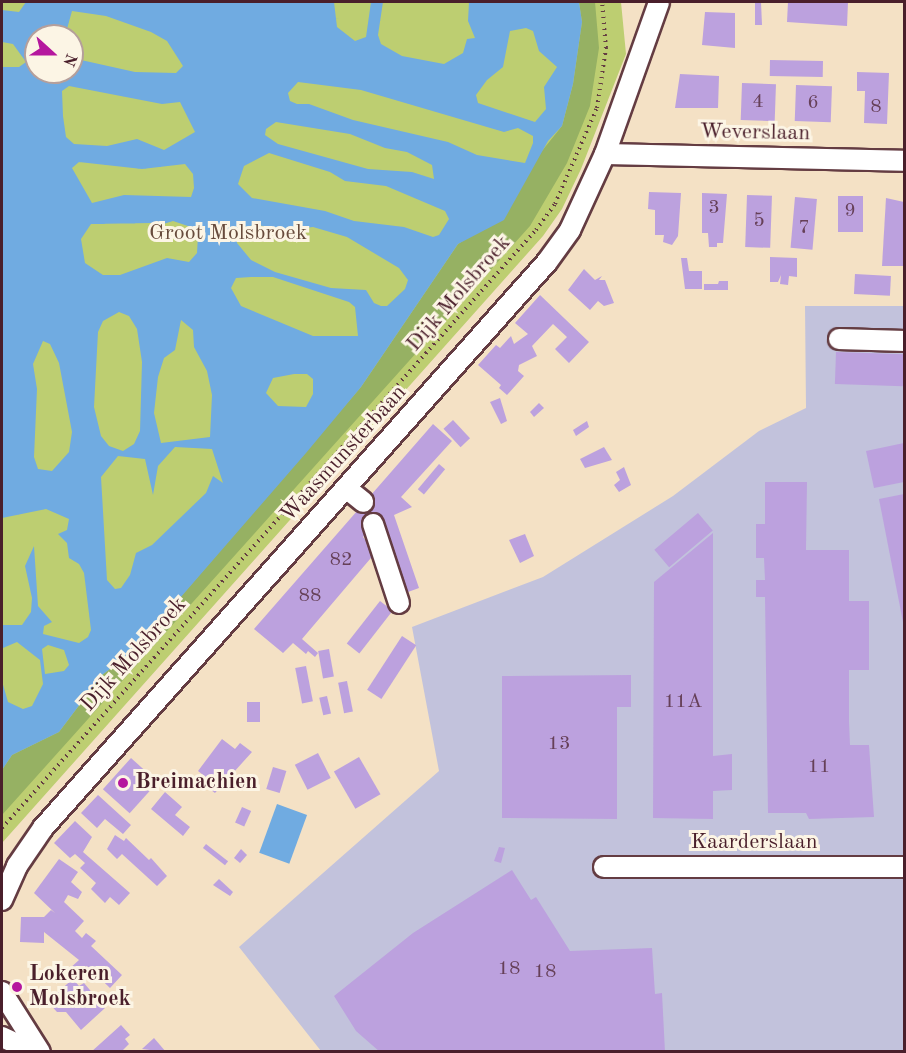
<!DOCTYPE html>
<html>
<head>
<meta charset="utf-8">
<style>
  body { margin:0 }
  #map { position:relative; width:906px; height:1053px; overflow:hidden; background:#f4e1c5; font-family:"Old Standard TT",serif }
  div>[style] { position:absolute }
  .industrial>* { inset:0; background:#c2c2dc }
  .green>* { inset:0; background:#bdce71 }
  .forest>* { inset:0; background:#96b163 }
  .water>* { inset:0; background:#70abe1; transform-origin:0 0 }
  .building>* { inset:0; background:#bca1de; transform-origin:0 0 }
  .path>* { height:4px; margin-top:-2px; transform-origin:0; background:repeating-linear-gradient(90deg,#643c42 0 1.5px,transparent 0 6px) }
  .roads { filter:drop-shadow(2px 0 #643c42) drop-shadow(-2px 0 #643c42) drop-shadow(0 2px #643c42) drop-shadow(0 -2px #643c42) }
  .minor>* { height:20px; margin:-10px; padding:0 10px; transform-origin:10px; border-radius:10px; background:#fff }
  .dots>* { width:16px; height:16px; translate:-50% -50%; box-sizing:border-box; border:3px solid #fcf5e5; border-radius:50% }
  span { translate:-50% -50%; white-space:nowrap; text-align:center; line-height:1.15; -webkit-text-stroke:6px #fcf5e5; paint-order:stroke }
  .number-label { font-size:20px; color:#664058 }
  .number-label span { -webkit-text-stroke-width:0 }
  .street-label { font-size:22px; color:#4a1f2b }
  .park-label { font-size:22px; color:#674b3c }
  .poi-label { font-size:22px; color:#4a1f2b; font-weight:700 }
  .left { translate:0 -50%; text-align:left }
  .frame { position:absolute; inset:0; border:3px solid #4a1f2b; pointer-events:none }
  .north { position:absolute; left:24px; top:24px; width:60px; height:60px; box-sizing:border-box; background:#fcf5e5; border:2px solid #b59f9b; border-radius:50%; rotate:111deg; font-size:16px; font-weight:700; line-height:24px; text-align:center; color:#4a1f2b }
  .north::after { content:''; display:block; margin:auto; width:21px; height:27px; background:#b5179e; clip-path:polygon(50% 0,100% 100%,50% 72%,0 100%) }
</style>
</head>
<body>
<div id="map">
  <div class="industrial">
    <div style="clip-path:polygon(805px 306px,904px 306px,904px 1051px,321px 1051px,239px 947px,439px 771px,412px 627px,543px 577px,673px 496px,759px 431px,806px 408px)"></div>
  </div>
  <div class="green">
    <div style="clip-path:polygon(evenodd,2px 2px,621px 2px,626px 54px,581px 169px,562px 209px,543px 236px,2px 843px,2px 2px,36px 36px,72px 36px,72px 72px,36px 72px,36px 36px)"></div>
  </div>
  <div class="forest">
    <div style="clip-path:polygon(579px 2px,595px 2px,599px 48px,590px 106px,567px 163px,530px 226px,2px 815px,2px 770px,12px 755px,59px 732px,102px 675px,134px 651px,361px 387px,458px 244px,477px 232px,562px 126px,573px 84px,582px 22px)"></div>
  </div>
  <div class="water">
    <div style="clip-path:polygon(evenodd,26px 2px,334px 2px,337px 27px,355px 41px,366px 37px,371px 2px,383px 2px,378px 35px,381px 44px,402px 56px,444px 64px,463px 53px,467px 39px,475px 38px,468px 21px,469px 2px,579px 2px,582px 22px,573px 84px,562px 126px,548px 141px,504px 220px,458px 244px,361px 387px,306px 453px,134px 651px,102px 675px,59px 732px,12px 755px,2px 770px,2px 625px,22px 625px,31px 612px,32px 598px,25px 566px,34px 546px,38px 606px,52px 622px,44px 626px,43px 634px,79px 643px,88px 637px,91px 630px,84px 573px,79px 564px,69px 558px,67px 543px,58px 534px,67px 530px,69px 519px,46px 509px,2px 518px,2px 67px,19px 67px,26px 62px,13px 44px,2px 42px,2px 10px,19px 12px,26px 2px,72px 11px,106px 16px,151px 32px,167px 41px,183px 66px,176px 73px,135px 72px,81px 60px,72px 61px,72px 72px,36px 72px,36px 36px,65px 36px,72px 11px,26px 2px,526px 28px,533px 31px,539px 51px,557px 67px,544px 87px,546px 109px,535px 122px,478px 103px,476px 95px,487px 80px,503px 67px,510px 31px,526px 28px,26px 2px,298px 82px,361px 90px,504px 132px,518px 128px,533px 136px,533px 143px,525px 163px,477px 155px,448px 142px,353px 120px,309px 104px,297px 104px,290px 101px,288px 93px,298px 82px,26px 2px,69px 86px,162px 104px,180px 102px,195px 132px,164px 150px,137px 139px,107px 146px,74px 144px,66px 137px,63px 116px,62px 91px,69px 86px,26px 2px,276px 122px,350px 134px,385px 148px,407px 152px,432px 165px,434px 179px,412px 172px,368px 169px,278px 144px,265px 135px,266px 129px,276px 122px,26px 2px,269px 153px,330px 172px,345px 181px,386px 186px,445px 211px,449px 219px,439px 235px,433px 237px,404px 227px,354px 221px,325px 211px,252px 198px,238px 184px,244px 166px,269px 153px,26px 2px,79px 162px,142px 169px,185px 164px,193px 174px,194px 188px,191px 197px,124px 195px,92px 203px,72px 168px,79px 162px,26px 2px,173px 221px,194px 228px,198px 235px,197px 253px,189px 262px,167px 258px,120px 275px,103px 275px,85px 263px,81px 239px,91px 224px,151px 223px,157px 226px,173px 221px,26px 2px,255px 224px,282px 231px,313px 227px,347px 237px,399px 268px,408px 280px,405px 289px,387px 306px,381px 306px,374px 303px,366px 290px,331px 288px,275px 272px,251px 260px,237px 243px,238px 232px,255px 224px,26px 2px,251px 277px,273px 277px,349px 302px,355px 307px,358px 336px,313px 336px,241px 306px,231px 288px,236px 278px,251px 277px,26px 2px,119px 312px,129px 316px,137px 329px,142px 362px,140px 431px,134px 444px,123px 451px,109px 446px,101px 436px,94px 407px,98px 332px,103px 321px,119px 312px,26px 2px,181px 320px,193px 330px,194px 347px,207px 371px,212px 395px,210px 437px,161px 443px,154px 413px,158px 377px,164px 358px,175px 350px,181px 320px,26px 2px,43px 341px,50px 344px,59px 363px,72px 432px,69px 452px,52px 471px,38px 469px,34px 457px,37px 389px,33px 364px,43px 341px,26px 2px,294px 374px,307px 374px,313px 379px,313px 394px,306px 407px,278px 406px,266px 393px,273px 378px,294px 374px,26px 2px,175px 447px,212px 449px,223px 483px,213px 476px,206px 493px,152px 545px,136px 553px,130px 575px,121px 588px,115px 589px,107px 580px,101px 477px,118px 456px,145px 459px,153px 495px,158px 466px,175px 447px,26px 2px,17px 642px,40px 660px,43px 684px,32px 706px,23px 709px,8px 702px,2px 681px,3px 648px,17px 642px,26px 2px,48px 645px,64px 650px,69px 665px,64px 671px,45px 674px,42px 649px,48px 645px)"></div>
    <div style="left:277px;top:804px;width:32px;height:52px;rotate:20deg"></div>
  </div>
  <div class="building">
    <div style="clip-path:polygon(755px 2px,761px 2px,762px 25px,755px 25px)"></div>
    <div style="clip-path:polygon(788px 2px,848px 2px,847px 26px,787px 22px)"></div>
    <div style="clip-path:polygon(705px 12px,735px 13px,735px 48px,702px 45px)"></div>
    <div style="left:770px;top:60px;width:53px;height:16px;rotate:1deg"></div>
    <div style="clip-path:polygon(857px 72px,889px 73px,887px 124px,864px 123px,865px 91px,857px 91px)"></div>
    <div style="clip-path:polygon(680px 74px,719px 76px,718px 108px,675px 108px)"></div>
    <div style="left:742px;top:83px;width:34px;height:37px;rotate:2deg"></div>
    <div style="left:796px;top:85px;width:36px;height:36px;rotate:2deg"></div>
    <div style="clip-path:polygon(649px 192px,681px 193px,678px 236px,672px 245px,663px 242px,664px 235px,655px 235px,655px 210px,648px 209px)"></div>
    <div style="clip-path:polygon(702px 193px,727px 194px,723px 243px,717px 243px,717px 247px,709px 247px,708px 233px,702px 233px)"></div>
    <div style="left:747px;top:195px;width:25px;height:52px;rotate:2deg"></div>
    <div style="left:838px;top:196px;width:25px;height:36px"></div>
    <div style="left:795px;top:197px;width:22px;height:51px;rotate:5deg"></div>
    <div style="clip-path:polygon(886px 198px,904px 202px,904px 266px,882px 266px)"></div>
    <div style="clip-path:polygon(770px 257px,797px 258px,797px 277px,789px 276px,788px 285px,780px 284px,781px 275px,778px 282px,770px 282px)"></div>
    <div style="clip-path:polygon(681px 258px,687px 258px,689px 271px,702px 271px,702px 289px,685px 289px)"></div>
    <div style="clip-path:polygon(584px 269px,595px 280px,602px 276px,599px 280px,605px 280px,614px 303px,604px 306px,598px 301px,590px 310px,568px 290px)"></div>
    <div style="left:855px;top:274px;width:36px;height:20px;rotate:3deg"></div>
    <div style="clip-path:polygon(719px 281px,728px 281px,728px 290px,704px 290px,704px 284px,718px 284px)"></div>
    <div style="clip-path:polygon(540px 295px,589px 342px,569px 363px,555px 349px,567px 337px,553px 324px,532px 346px,537px 356px,519px 365px,518px 371px,524px 376px,507px 395px,499px 388px,501px 385px,478px 365px,496px 345px,500px 348px,511px 336px,514px 344px,528px 334px,515px 323px)"></div>
    <div style="left:836px;top:352px;width:68px;height:32px;rotate:2deg"></div>
    <div style="clip-path:polygon(500px 398px,507px 421px,501px 424px,490px 402px)"></div>
    <div style="clip-path:polygon(539px 403px,544px 408px,534px 417px,530px 412px)"></div>
    <div style="left:453px;top:420px;width:25px;height:13px;rotate:47deg"></div>
    <div style="clip-path:polygon(587px 421px,589px 427px,576px 436px,573px 430px)"></div>
    <div style="clip-path:polygon(433px 424px,452px 441px,401px 497px,412px 507px,394px 515px,419px 588px,408px 592px,402px 576px,398px 577px,370px 529px,363px 537px,376px 552px,302px 639px,318px 653px,315px 657px,308px 651px,306px 654px,293px 643px,283px 653px,254px 629px)"></div>
    <div style="clip-path:polygon(904px 443px,904px 482px,874px 488px,866px 451px)"></div>
    <div style="clip-path:polygon(604px 447px,612px 460px,585px 468px,580px 459px)"></div>
    <div style="left:439px;top:464px;width:8px;height:33px;rotate:40deg"></div>
    <div style="clip-path:polygon(624px 467px,631px 485px,619px 492px,614px 485px,620px 480px,616px 472px)"></div>
    <div style="clip-path:polygon(765px 482px,807px 482px,806px 550px,849px 550px,849px 601px,869px 601px,869px 670px,849px 670px,849px 721px,850px 745px,869px 745px,874px 817px,809px 819px,806px 813px,768px 813px,765px 597px,756px 597px,756px 580px,765px 580px,764px 558px,756px 558px,756px 524px,765px 524px)"></div>
    <div style="clip-path:polygon(904px 494px,904px 622px,903px 622px,879px 499px)"></div>
    <div style="left:698px;top:513px;width:23px;height:57px;rotate:50deg"></div>
    <div style="clip-path:polygon(713px 533px,713px 756px,732px 754px,732px 790px,713px 791px,713px 819px,653px 818px,654px 582px)"></div>
    <div style="clip-path:polygon(525px 534px,534px 556px,520px 563px,509px 540px)"></div>
    <div style="left:380px;top:601px;width:16px;height:54px;rotate:38deg"></div>
    <div style="left:402px;top:636px;width:17px;height:64px;rotate:33deg"></div>
    <div style="left:329px;top:649px;width:28px;height:11px;rotate:80deg"></div>
    <div style="left:306px;top:666px;width:36px;height:11px;rotate:79deg"></div>
    <div style="clip-path:polygon(631px 675px,631px 707px,617px 707px,617px 819px,502px 818px,502px 676px)"></div>
    <div style="left:347px;top:681px;width:31px;height:9px;rotate:79deg"></div>
    <div style="left:327px;top:696px;width:18px;height:8px;rotate:77deg"></div>
    <div style="left:247px;top:702px;width:13px;height:20px"></div>
    <div style="clip-path:polygon(222px 739px,235px 749px,240px 743px,252px 752px,215px 793px,207px 787px,211px 781px,198px 771px)"></div>
    <div style="left:318px;top:753px;width:28px;height:26px;rotate:63deg"></div>
    <div style="left:359px;top:757px;width:43px;height:29px;rotate:60deg"></div>
    <div style="left:131px;top:758px;width:36px;height:42px;rotate:42deg"></div>
    <div style="left:273px;top:767px;width:14px;height:23px;rotate:17deg"></div>
    <div style="clip-path:polygon(165px 792px,182px 807px,175px 815px,190px 827px,183px 836px,151px 809px)"></div>
    <div style="clip-path:polygon(98px 795px,131px 825px,123px 834px,105px 819px,97px 828px,81px 813px)"></div>
    <div style="left:242px;top:807px;width:10px;height:17px;rotate:24deg"></div>
    <div style="clip-path:polygon(75px 821px,92px 837px,83px 852px,130px 893px,119px 905px,110px 897px,105px 903px,91px 889px,96px 883px,80px 868px,85px 863px,75px 854px,70px 858px,54px 843px)"></div>
    <div style="clip-path:polygon(115px 835px,124px 841px,126px 838px,149px 860px,151px 858px,167px 876px,157px 886px,122px 854px,117px 859px,107px 849px)"></div>
    <div style="left:206px;top:844px;width:28px;height:5px;rotate:38deg"></div>
    <div style="clip-path:polygon(499px 847px,505px 848px,501px 863px,494px 861px)"></div>
    <div style="clip-path:polygon(241px 849px,247px 855px,240px 863px,234px 858px)"></div>
    <div style="clip-path:polygon(59px 859px,78px 872px,71px 882px,82px 892px,78px 899px,68px 895px,64px 902px,84px 921px,75px 931px,82px 938px,86px 933px,96px 941px,91px 946px,122px 975px,110px 988px,87px 966px,75px 977px,68px 970px,79px 960px,44px 932px,44px 943px,20px 942px,21px 917px,44px 917px,51px 910px,55px 913px,34px 893px)"></div>
    <div style="clip-path:polygon(512px 870px,531px 900px,536px 897px,570px 951px,652px 948px,655px 994px,662px 993px,665px 1052px,380px 1052px,356px 1031px,334px 996px,413px 933px)"></div>
    <div style="clip-path:polygon(219px 879px,233px 892px,230px 896px,213px 885px)"></div>
    <div style="clip-path:polygon(73px 979px,79px 986px,84px 983px,105px 1008px,81px 1030px,66px 1012px,57px 1012px,47px 1001px)"></div>
    <div style="clip-path:polygon(121px 1025px,130px 1035px,125px 1039px,129px 1044px,121px 1052px,91px 1052px)"></div>
    <div style="clip-path:polygon(154px 1038px,166px 1052px,142px 1049px)"></div>
  </div>
  <div class="path">
    <div style="left:2px;top:828px;width:802px;rotate:-48.24deg"></div>
    <div style="left:536px;top:230px;width:32px;rotate:-54deg"></div>
    <div style="left:555px;top:204px;width:105px;rotate:-66.4deg"></div>
    <div style="left:597px;top:108px;width:61px;rotate:-81.5deg"></div>
    <div style="left:606px;top:48px;width:46px;rotate:-95deg"></div>
  </div>
  <div class="roads">
    <div class="minor">
      <div style="left:605px;top:154px;width:299px;rotate:1.3deg"></div>
      <div style="left:839px;top:339px;width:65px;rotate:1.8deg"></div>
      <div style="left:346px;top:488px;width:22px;rotate:39deg"></div>
      <div style="left:373px;top:524px;width:83px;rotate:71.8deg"></div>
      <div style="left:604px;top:867px;width:300px"></div>
      <div style="left:2px;top:900px;width:37px;rotate:-66deg"></div>
      <div style="left:17px;top:866px;width:46px;rotate:-55.6deg"></div>
      <div style="left:43px;top:828px;width:758px;rotate:-48.32deg"></div>
      <div style="left:547px;top:262px;width:39px;rotate:-54deg"></div>
      <div style="left:570px;top:230px;width:84px;rotate:-65.3deg"></div>
      <div style="left:605px;top:154px;width:161px;rotate:-70.4deg"></div>
      <div style="left:2px;top:992px;width:71px;rotate:57.7deg"></div>
      <div style="left:2px;top:1037px;width:35px;rotate:25deg"></div>
    </div>
  </div>
  <div class="dots">
    <div style="left:123px;top:783px;background:#b5179e"></div>
    <div style="left:17px;top:987px;background:#b5179e"></div>
  </div>
  <div class="number-label">
    <span style="left:758px;top:102px">4</span>
    <span style="left:813px;top:103px">6</span>
    <span style="left:876px;top:107px">8</span>
    <span style="left:714px;top:208px">3</span>
    <span style="left:850px;top:211px">9</span>
    <span style="left:759px;top:221px">5</span>
    <span style="left:804px;top:228px">7</span>
    <span style="left:341px;top:560px">82</span>
    <span style="left:310px;top:596px">88</span>
    <span style="left:683px;top:702px">11A</span>
    <span style="left:559px;top:744px">13</span>
    <span style="left:819px;top:767px">11</span>
    <span style="left:509px;top:969px">18</span>
    <span style="left:545px;top:972px">18</span>
  </div>
  <div class="street-label">
    <span style="left:755px;top:133px;rotate:1deg">Weverslaan</span>
    <span style="left:459px;top:294px;rotate:-49deg">Dijk Molsbroek</span>
    <span style="left:344px;top:454px;rotate:-48deg">Waasmunsterbaan</span>
    <span style="left:134px;top:655px;rotate:-48deg">Dijk Molsbroek</span>
    <span style="left:754px;top:843px">Kaarderslaan</span>
  </div>
  <div class="park-label">
    <span style="left:228px;top:234px">Groot Molsbroek</span>
  </div>
  <div class="poi-label">
    <span class="left" style="left:135px;top:783px">Breimachien</span>
    <span class="left" style="left:29px;top:987px">Lokeren<br>Molsbroek</span>
  </div>
  <div class="frame"></div>
  <div class="north">N</div>
</div>
</body>
</html>
